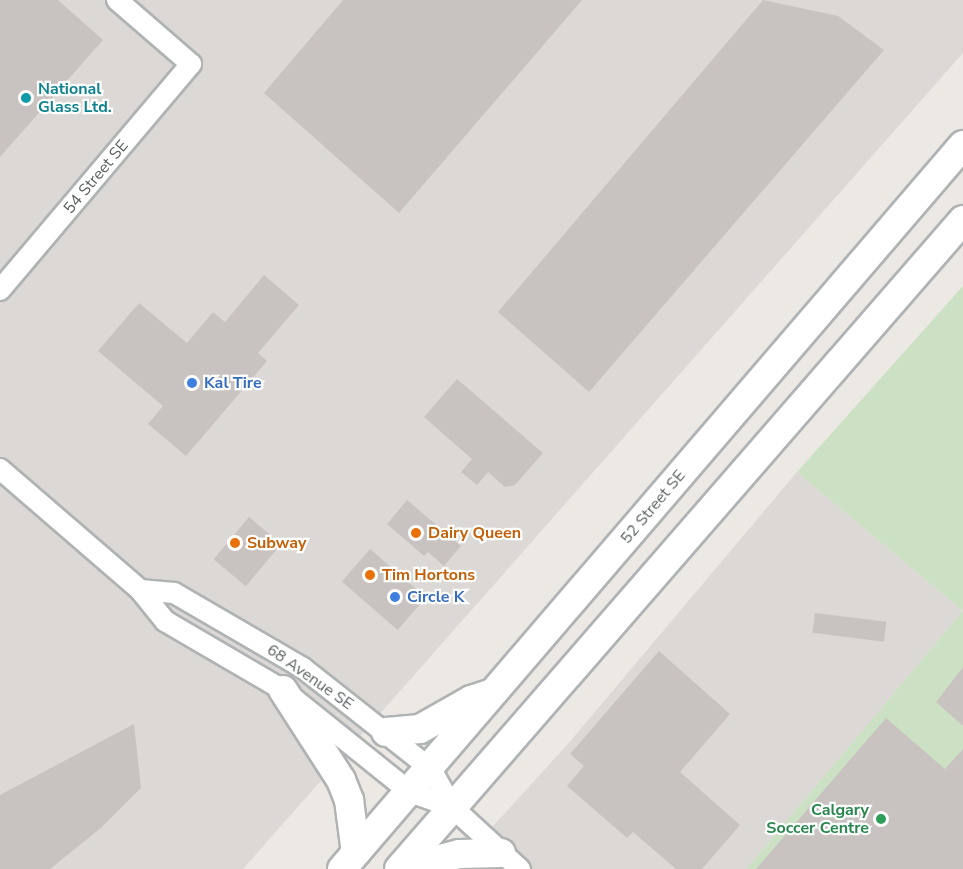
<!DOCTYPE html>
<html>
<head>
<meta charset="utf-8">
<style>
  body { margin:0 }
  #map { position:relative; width:963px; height:869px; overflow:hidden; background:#ece8e4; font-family:"Nunito Sans",sans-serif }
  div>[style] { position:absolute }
  .industrial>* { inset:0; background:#dbd8d6 }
  .green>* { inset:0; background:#cce1c3 }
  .building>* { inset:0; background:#c8c3c0; transform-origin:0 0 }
  .roads { filter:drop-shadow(2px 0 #afb3b4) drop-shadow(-2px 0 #afb3b4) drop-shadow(0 2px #afb3b4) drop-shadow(0 -2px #afb3b4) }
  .street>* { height:20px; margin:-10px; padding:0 10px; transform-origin:10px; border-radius:10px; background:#fff }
  .secondary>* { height:28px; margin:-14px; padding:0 14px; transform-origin:14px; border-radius:14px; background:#fff }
  .dots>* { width:16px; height:16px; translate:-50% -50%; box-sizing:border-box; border:3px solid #fff; border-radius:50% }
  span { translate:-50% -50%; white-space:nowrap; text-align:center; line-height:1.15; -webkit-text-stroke:4.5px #fff; paint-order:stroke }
  .culture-label { font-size:16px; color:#0d838f; font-weight:700 }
  .left { translate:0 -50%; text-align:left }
  .street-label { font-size:16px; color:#5c6162 }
  .shop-label { font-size:16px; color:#366cbe; font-weight:700 }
  .food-label { font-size:16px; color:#c56008; font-weight:700 }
  .leisure-label { font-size:16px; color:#27864d; font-weight:700 }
  .right { translate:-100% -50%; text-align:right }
</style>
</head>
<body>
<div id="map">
  <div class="industrial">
    <div style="clip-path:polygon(0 0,963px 0,963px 53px,243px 869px,0 869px)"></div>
    <div style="clip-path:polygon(797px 472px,963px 611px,746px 869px,454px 869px,567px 745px)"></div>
  </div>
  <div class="green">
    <div style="clip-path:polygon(963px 286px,963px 611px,797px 472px)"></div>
    <div style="clip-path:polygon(963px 611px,963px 869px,746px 869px)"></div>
  </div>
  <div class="building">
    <div style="clip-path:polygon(0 0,58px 0,103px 40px,0 157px)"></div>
    <div style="clip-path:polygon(343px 0,582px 0,399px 213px,264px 93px)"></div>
    <div style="clip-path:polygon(763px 0,838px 16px,884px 50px,589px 392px,498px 312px)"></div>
    <div style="clip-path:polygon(264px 275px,299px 305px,258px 353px,267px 361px,186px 456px,148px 424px,163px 406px,98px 351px,139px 303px,187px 343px,213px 312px,225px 322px)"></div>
    <div style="clip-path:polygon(457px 379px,543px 453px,515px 485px,505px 487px,488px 472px,477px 485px,461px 472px,472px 459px,424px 417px)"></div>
    <div style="clip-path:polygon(407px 500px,461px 546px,444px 566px,428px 552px,424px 556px,387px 524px)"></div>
    <div style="left:249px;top:517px;width:42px;height:55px;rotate:40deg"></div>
    <div style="left:370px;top:549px;width:74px;height:43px;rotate:41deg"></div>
    <div style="left:815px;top:613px;width:72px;height:20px;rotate:7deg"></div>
    <div style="clip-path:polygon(659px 651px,730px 714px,680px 772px,740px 825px,702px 869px,676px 869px,633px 832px,627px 838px,567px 786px,584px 766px,570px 754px)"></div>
    <div style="clip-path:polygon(963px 667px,963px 726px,936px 702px)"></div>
    <div style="clip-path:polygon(886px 718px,945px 769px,963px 749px,963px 869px,756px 869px)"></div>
    <div style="clip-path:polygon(134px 724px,141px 788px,102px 827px,50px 869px,0 869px,0 795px)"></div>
  </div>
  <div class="roads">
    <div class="street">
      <div style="left:0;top:290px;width:296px;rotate:-49.8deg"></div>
      <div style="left:191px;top:64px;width:98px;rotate:-139.1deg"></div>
      <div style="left:0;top:469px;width:185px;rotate:40.8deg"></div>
      <div style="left:140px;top:590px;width:40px;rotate:51deg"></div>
      <div style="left:165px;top:621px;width:137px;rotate:30.3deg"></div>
      <div style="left:283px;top:690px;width:163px;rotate:38.8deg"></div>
      <div style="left:410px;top:792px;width:45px;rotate:19.7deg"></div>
      <div style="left:140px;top:590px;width:34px;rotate:5deg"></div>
      <div style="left:174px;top:593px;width:149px;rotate:30.2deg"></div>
      <div style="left:303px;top:668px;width:163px;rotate:38.3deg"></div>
      <div style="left:431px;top:769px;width:43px;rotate:61.1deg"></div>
      <div style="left:452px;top:807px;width:92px;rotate:42.4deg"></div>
    </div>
    <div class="secondary">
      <div style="left:283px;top:690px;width:107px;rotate:57.2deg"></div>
      <div style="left:341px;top:780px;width:22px;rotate:68deg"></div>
      <div style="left:349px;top:800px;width:53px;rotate:82.5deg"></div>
      <div style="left:386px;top:732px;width:34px;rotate:-5deg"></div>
      <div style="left:420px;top:729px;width:59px;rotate:-29.6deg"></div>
      <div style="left:471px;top:700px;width:20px;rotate:-18deg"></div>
      <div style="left:342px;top:869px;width:954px;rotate:-49.38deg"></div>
      <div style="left:399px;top:869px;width:860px;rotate:-49.01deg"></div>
      <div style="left:403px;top:869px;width:58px;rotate:-15deg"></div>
      <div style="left:459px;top:854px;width:42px;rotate:-1.4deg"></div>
    </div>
  </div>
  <div class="dots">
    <div style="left:26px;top:98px;background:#0f9aa8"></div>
    <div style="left:192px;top:383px;background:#3f7fe0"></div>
    <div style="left:416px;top:533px;background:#e8710a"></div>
    <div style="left:235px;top:543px;background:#e8710a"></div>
    <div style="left:370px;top:575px;background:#e8710a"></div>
    <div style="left:395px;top:597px;background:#3f7fe0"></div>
    <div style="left:881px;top:819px;background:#2e9e5b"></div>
  </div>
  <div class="culture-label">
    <span class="left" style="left:38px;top:98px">National<br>Glass Ltd.</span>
  </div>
  <div class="street-label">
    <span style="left:96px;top:177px;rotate:-50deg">54 Street SE</span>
    <span style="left:653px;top:507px;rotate:-50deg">52 Street SE</span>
    <span style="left:310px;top:677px;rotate:35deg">68 Avenue SE</span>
  </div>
  <div class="shop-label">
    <span class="left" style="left:204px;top:383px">Kal Tire</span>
    <span class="left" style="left:407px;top:597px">Circle K</span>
  </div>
  <div class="food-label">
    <span class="left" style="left:428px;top:533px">Dairy Queen</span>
    <span class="left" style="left:247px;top:543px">Subway</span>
    <span class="left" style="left:382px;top:575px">Tim Hortons</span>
  </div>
  <div class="leisure-label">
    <span class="right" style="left:869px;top:819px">Calgary<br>Soccer Centre</span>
  </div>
</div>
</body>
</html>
